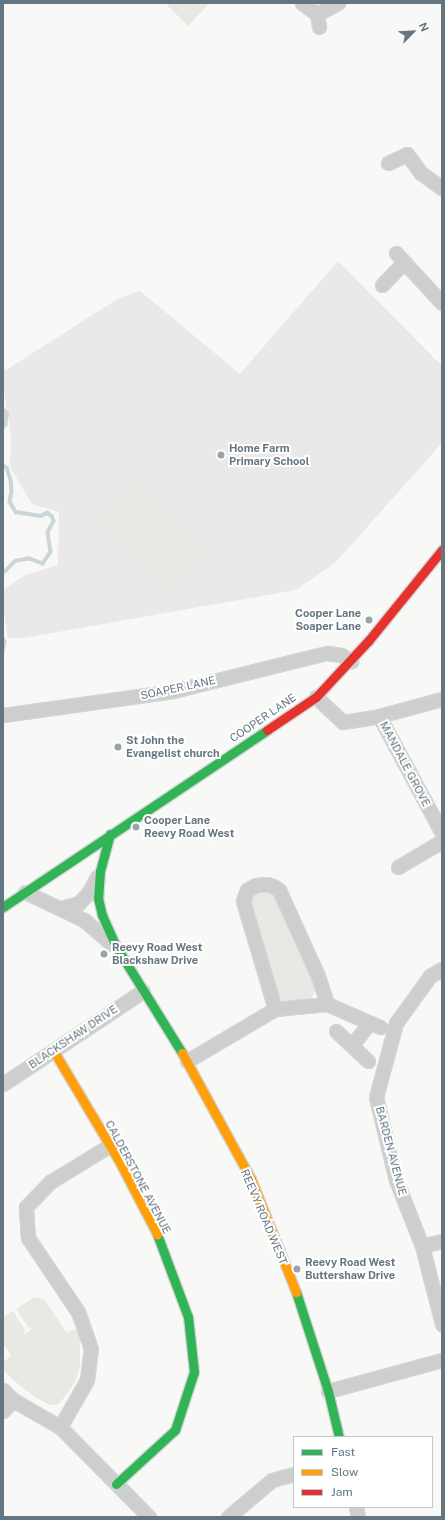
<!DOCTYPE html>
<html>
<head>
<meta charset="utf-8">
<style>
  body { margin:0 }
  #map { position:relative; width:445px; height:1520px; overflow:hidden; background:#f8f8f7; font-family:"Public Sans",sans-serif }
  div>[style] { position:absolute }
  .built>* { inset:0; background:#e8e9e8 }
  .green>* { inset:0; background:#e7eae4; transform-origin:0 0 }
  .stream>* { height:3.5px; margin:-1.75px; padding:0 1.75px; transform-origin:1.75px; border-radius:1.75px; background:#ccd5d7 }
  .roads { filter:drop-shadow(1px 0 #d4d5d6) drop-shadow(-1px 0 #d4d5d6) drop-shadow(0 1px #d4d5d6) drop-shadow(0 -1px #d4d5d6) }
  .street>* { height:13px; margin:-6.5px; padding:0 6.5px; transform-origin:6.5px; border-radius:6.5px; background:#cdcece }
  .fast>* { height:9px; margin:-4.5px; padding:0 4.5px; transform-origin:4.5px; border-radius:4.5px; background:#30b455 }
  .slow>* { height:9px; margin:-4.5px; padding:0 4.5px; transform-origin:4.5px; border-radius:4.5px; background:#ff9f0a }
  .jam>* { height:9px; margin:-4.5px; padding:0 4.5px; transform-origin:4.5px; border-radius:4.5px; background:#e5322d }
  .dots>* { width:11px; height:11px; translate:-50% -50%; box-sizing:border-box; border:2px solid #fff; border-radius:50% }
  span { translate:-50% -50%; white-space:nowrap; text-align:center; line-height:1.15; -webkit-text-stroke:4px #fff; paint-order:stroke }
  .poi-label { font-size:11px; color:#647681; font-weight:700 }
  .left { translate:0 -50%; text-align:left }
  .right { translate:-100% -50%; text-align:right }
  .street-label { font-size:11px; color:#647681 }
  .frame { position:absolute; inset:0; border:4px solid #647681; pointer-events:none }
  .legend { position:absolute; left:293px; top:1436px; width:140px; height:72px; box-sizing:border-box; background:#fff; border:1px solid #c1c8cd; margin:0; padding:5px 7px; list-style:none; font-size:12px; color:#647681 }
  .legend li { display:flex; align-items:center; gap:8px; height:20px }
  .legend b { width:20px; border:1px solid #c1c8cd }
  .north { position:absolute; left:393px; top:12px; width:40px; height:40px; -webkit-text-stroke:3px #fff; paint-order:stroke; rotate:66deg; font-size:11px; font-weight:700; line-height:16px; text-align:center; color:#647681 }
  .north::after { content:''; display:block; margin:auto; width:14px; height:18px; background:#647681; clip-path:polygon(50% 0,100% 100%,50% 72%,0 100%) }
</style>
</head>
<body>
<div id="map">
  <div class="built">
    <div style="clip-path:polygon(338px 261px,442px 366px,442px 443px,336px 562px,296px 590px,24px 638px,8px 638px,3px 607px,3px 590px,25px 575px,58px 565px,59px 512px,32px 504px,10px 467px,11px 435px,3px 385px,3px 372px,119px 298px,140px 291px,240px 374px)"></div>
  </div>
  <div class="green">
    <div style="clip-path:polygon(165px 3px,210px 3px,188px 26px)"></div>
    <div style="left:139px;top:475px;width:109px;height:59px;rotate:46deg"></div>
    <div style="clip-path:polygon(257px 889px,273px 891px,316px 985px,315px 991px,311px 998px,295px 1002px,283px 1001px,276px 995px,250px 905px,250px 895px)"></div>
    <div style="clip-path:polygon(34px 1297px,44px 1299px,67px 1333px,74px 1329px,78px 1331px,80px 1340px,80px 1367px,74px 1384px,60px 1403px,56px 1405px,50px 1405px,35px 1397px,18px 1384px,3px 1370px,3px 1362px,11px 1356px,3px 1343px,3px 1317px,13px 1311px,25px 1330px,24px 1335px,33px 1328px,28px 1327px,16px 1309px)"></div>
  </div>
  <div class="stream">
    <div style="left:3px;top:409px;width:6px;rotate:45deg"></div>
    <div style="left:7px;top:413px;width:12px;rotate:95deg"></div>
    <div style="left:6px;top:425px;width:4px;rotate:135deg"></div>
    <div style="left:3px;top:465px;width:5px;rotate:37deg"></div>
    <div style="left:7px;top:468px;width:13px;rotate:72deg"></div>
    <div style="left:11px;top:480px;width:11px;rotate:85deg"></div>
    <div style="left:12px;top:491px;width:11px;rotate:100deg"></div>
    <div style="left:10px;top:502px;width:12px;rotate:59deg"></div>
    <div style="left:16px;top:512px;width:25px;rotate:9deg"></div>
    <div style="left:41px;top:516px;width:7px;rotate:-27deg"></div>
    <div style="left:47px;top:513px;width:6px;rotate:31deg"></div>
    <div style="left:52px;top:516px;width:5px;rotate:68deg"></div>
    <div style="left:54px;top:521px;width:13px;rotate:117deg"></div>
    <div style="left:48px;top:533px;width:19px;rotate:81deg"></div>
    <div style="left:51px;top:552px;width:14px;rotate:124deg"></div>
    <div style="left:43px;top:564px;width:15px;rotate:-160deg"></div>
    <div style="left:29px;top:559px;width:13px;rotate:171deg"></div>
    <div style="left:16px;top:561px;width:18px;rotate:135deg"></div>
    <div style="left:3px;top:638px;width:4px;rotate:63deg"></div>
    <div style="left:5px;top:642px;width:10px;rotate:101deg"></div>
  </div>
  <div class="roads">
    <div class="street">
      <div style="left:302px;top:3px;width:19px;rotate:36deg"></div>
      <div style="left:317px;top:14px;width:24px;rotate:-28deg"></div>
      <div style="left:317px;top:14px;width:13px;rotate:81deg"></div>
      <div style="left:388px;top:163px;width:21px;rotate:-25deg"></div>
      <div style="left:407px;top:154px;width:24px;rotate:54deg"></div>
      <div style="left:421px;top:173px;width:26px;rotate:36deg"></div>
      <div style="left:396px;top:253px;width:12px;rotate:48deg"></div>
      <div style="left:382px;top:285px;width:32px;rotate:-46deg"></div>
      <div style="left:404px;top:262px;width:56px;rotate:47.2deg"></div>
      <div style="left:316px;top:697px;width:37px;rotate:43deg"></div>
      <div style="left:343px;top:722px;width:36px;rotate:-9deg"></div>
      <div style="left:379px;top:716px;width:65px;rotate:-15.1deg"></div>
      <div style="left:3px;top:715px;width:172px;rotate:-8deg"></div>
      <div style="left:173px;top:691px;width:159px;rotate:-13.9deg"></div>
      <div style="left:327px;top:653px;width:14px;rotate:8deg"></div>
      <div style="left:341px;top:655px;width:12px;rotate:31deg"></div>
      <div style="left:379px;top:716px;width:133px;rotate:61.7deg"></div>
      <div style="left:398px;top:867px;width:51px;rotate:-30.6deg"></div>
      <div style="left:25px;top:892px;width:65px;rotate:25.4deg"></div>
      <div style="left:84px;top:920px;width:37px;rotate:41deg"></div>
      <div style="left:61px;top:908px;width:19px;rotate:-16deg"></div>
      <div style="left:79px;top:903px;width:15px;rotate:-48deg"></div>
      <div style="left:89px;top:892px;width:17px;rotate:-62deg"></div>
      <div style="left:442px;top:969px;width:14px;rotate:150deg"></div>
      <div style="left:430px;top:976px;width:58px;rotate:125.9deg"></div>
      <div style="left:396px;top:1023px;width:77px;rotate:105.1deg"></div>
      <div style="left:376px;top:1097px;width:85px;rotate:76.5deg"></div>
      <div style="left:396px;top:1180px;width:71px;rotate:68.5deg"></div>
      <div style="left:422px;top:1246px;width:81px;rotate:75.6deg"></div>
      <div style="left:275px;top:1009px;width:113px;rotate:-106.5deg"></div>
      <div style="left:243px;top:901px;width:12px;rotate:-70deg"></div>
      <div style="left:247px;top:890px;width:10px;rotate:-29deg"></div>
      <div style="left:256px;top:885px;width:11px;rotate:-5deg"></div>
      <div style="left:267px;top:884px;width:6px;rotate:18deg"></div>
      <div style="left:273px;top:886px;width:7px;rotate:34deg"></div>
      <div style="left:279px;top:890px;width:94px;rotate:65.6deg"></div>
      <div style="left:318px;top:976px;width:29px;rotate:72deg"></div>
      <div style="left:336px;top:1031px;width:44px;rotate:43.2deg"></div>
      <div style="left:352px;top:1045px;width:28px;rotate:-52deg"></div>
      <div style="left:187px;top:1061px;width:102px;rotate:-30.6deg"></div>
      <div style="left:275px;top:1009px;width:52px;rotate:-5.5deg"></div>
      <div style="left:327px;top:1004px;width:58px;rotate:23.5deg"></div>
      <div style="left:3px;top:1084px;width:168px;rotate:-33.6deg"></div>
      <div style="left:422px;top:1246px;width:21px;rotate:-14deg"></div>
      <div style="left:3px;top:1390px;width:14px;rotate:45deg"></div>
      <div style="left:13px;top:1400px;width:54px;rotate:29.9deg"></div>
      <div style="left:60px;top:1427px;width:127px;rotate:45.3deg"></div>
      <div style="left:328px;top:1391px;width:118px;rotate:-15.2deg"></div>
      <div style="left:3px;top:1411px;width:15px;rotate:-48deg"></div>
      <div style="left:60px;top:1427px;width:54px;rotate:-60.1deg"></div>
      <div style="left:87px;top:1380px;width:31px;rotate:-83deg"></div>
      <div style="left:91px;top:1349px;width:39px;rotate:-109deg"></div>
      <div style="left:78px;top:1312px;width:89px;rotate:-124deg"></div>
      <div style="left:28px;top:1238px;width:31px;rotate:-94deg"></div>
      <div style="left:26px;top:1207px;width:35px;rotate:-46deg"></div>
      <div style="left:50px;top:1182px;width:69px;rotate:-31.4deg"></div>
      <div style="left:356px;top:1507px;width:10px;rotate:79deg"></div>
      <div style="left:228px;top:1517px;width:57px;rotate:-40.1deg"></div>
      <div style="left:272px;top:1480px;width:23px;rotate:-15deg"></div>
    </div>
    <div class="fast">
      <div style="left:110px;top:834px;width:38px;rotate:105deg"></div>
      <div style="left:100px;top:871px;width:27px;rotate:94deg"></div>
      <div style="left:98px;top:898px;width:17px;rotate:77deg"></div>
      <div style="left:102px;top:915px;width:36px;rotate:66deg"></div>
      <div style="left:117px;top:948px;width:123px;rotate:58.2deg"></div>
      <div style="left:3px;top:907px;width:318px;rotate:-33.8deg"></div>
      <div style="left:296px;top:1292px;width:104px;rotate:72.1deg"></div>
      <div style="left:328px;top:1391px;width:47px;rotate:76.6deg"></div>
      <div style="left:116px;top:1484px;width:80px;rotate:-42.5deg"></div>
      <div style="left:175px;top:1430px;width:61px;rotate:-71.9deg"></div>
      <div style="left:194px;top:1372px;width:55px;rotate:-96.2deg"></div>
      <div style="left:188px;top:1317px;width:89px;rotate:-110.5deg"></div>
    </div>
    <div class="slow">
      <div style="left:53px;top:1050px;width:127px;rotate:59.2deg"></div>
      <div style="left:118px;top:1159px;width:85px;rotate:62.5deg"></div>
      <div style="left:182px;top:1053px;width:144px;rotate:61.3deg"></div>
      <div style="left:251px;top:1179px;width:122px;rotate:68.3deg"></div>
    </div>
    <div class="jam">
      <div style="left:267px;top:730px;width:59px;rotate:-34deg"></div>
      <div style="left:316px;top:697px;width:78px;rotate:-47.1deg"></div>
      <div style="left:369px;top:640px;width:116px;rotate:-51deg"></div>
    </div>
  </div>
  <div class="dots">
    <div style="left:221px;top:455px;background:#98a4aa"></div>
    <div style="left:369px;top:620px;background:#98a4aa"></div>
    <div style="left:118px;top:747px;background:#98a4aa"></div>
    <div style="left:136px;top:827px;background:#98a4aa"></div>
    <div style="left:104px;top:954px;background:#98a4aa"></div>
    <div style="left:297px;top:1269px;background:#98a4aa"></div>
  </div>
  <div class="poi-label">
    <span class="left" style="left:229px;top:455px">Home Farm<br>Primary School</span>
    <span class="right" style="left:361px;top:620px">Cooper Lane<br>Soaper Lane</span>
    <span class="left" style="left:126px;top:747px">St John the<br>Evangelist church</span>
    <span class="left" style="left:144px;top:827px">Cooper Lane<br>Reevy Road West</span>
    <span class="left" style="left:112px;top:954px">Reevy Road West<br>Blackshaw Drive</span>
    <span class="left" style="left:305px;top:1269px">Reevy Road West<br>Buttershaw Drive</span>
  </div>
  <div class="street-label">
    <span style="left:178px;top:688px;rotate:-12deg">SOAPER LANE</span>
    <span style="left:263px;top:718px;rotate:-34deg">COOPER LANE</span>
    <span style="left:405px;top:764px;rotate:62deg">MANDALE GROVE</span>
    <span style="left:73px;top:1037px;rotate:-34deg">BLACKSHAW DRIVE</span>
    <span style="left:391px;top:1151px;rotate:75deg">BARDEN AVENUE</span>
    <span style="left:138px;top:1177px;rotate:62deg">CALDERSTONE AVENUE</span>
    <span style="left:264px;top:1217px;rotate:67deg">REEVY ROAD WEST</span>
  </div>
  <div class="frame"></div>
  <ul class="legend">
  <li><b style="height:5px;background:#30b455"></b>Fast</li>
  <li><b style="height:5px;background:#ff9f0a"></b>Slow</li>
  <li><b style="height:5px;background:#e5322d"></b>Jam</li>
  </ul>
  <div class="north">N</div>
</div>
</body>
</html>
